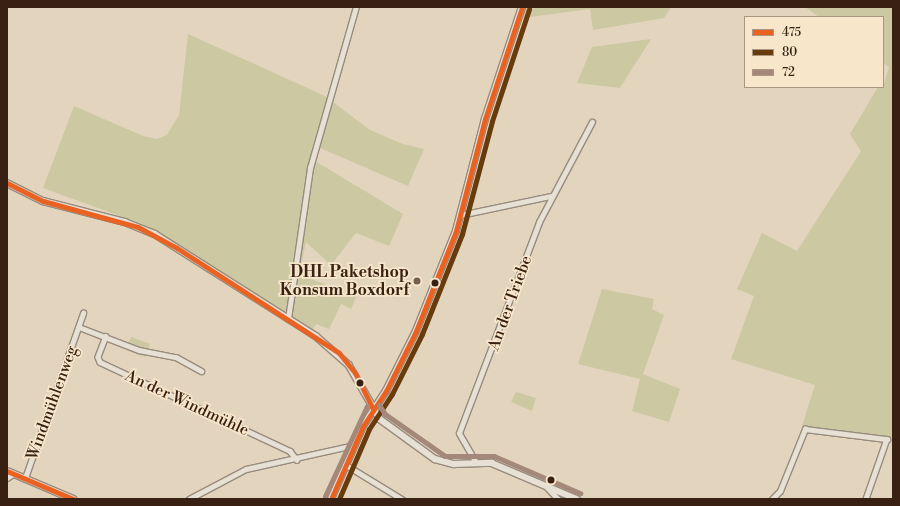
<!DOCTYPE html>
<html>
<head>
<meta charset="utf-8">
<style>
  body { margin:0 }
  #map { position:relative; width:900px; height:506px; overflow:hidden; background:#e3d4bd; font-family:"Libre Bodoni",serif }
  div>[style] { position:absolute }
  .green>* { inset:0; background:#ccc8a2; transform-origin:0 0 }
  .roads { filter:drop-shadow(1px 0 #978b7d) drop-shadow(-1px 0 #978b7d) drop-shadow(0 1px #978b7d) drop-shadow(0 -1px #978b7d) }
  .minor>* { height:4.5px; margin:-2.25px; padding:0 2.25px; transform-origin:2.25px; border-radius:2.25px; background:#e7e0d5 }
  .tertiary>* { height:5.5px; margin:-2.75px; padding:0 2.75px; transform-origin:2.75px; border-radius:2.75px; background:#e7e0d5 }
  .secondary>* { height:6px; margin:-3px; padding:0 3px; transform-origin:3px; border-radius:3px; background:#e7e0d5 }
  .bus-1>* { height:5px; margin:-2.5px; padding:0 2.5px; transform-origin:2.5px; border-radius:2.5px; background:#e96221 }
  .bus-2>* { height:5px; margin:-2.5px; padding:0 2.5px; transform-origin:2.5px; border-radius:2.5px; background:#683b0c }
  .bus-3>* { height:5px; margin:-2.5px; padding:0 2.5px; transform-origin:2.5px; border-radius:2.5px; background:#a4897a }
  .dots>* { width:11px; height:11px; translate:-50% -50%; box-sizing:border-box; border:2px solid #f7e6ca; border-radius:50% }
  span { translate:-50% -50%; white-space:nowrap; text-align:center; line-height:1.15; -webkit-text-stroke:3.5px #f7e6ca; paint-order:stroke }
  .poi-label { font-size:16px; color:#382013; font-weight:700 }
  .right { translate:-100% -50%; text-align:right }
  .street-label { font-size:16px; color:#382013 }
  .frame { position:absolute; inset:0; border:8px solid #382013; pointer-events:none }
  .legend { position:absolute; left:744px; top:16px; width:140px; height:72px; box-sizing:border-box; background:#f7e6ca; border:1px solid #ab9781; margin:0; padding:5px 7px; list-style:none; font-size:12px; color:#382013 }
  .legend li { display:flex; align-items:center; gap:8px; height:20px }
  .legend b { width:20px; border:1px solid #ab9781 }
</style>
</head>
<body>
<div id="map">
  <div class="green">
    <div style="clip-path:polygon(524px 7px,671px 7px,664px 18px,593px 30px,590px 9px,522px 18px)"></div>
    <div style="clip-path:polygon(805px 7px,893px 7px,893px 438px,802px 426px,815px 385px,731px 359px,754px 296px,737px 289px,762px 233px,797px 251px,861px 151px,850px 134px,878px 87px,883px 87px,889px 67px,883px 63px,883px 17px,819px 17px)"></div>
    <div style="clip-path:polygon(188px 34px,325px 96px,370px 130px,403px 144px,424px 149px,408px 186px,318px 147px,315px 161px,403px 214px,389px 246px,356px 233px,331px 265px,306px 242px,299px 274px,356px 297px,351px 309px,341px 304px,329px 329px,316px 324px,313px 330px,291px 318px,298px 279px,287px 315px,142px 224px,43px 188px,74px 106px,143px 136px,157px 139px,167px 135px,179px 115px)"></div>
    <div style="clip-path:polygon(651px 39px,620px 88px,577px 83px,592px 47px)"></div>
    <div style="clip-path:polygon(602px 289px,654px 299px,652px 309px,664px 315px,643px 374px,680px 389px,669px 422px,632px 411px,640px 379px,578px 364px)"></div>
    <div style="left:131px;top:337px;width:20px;height:14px;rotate:20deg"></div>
    <div style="clip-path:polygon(516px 392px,536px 398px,532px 411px,511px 402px)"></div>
  </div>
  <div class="roads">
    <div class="minor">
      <div style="left:460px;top:215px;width:93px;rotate:-11.8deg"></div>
      <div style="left:288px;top:319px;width:153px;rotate:-81.7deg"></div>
      <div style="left:310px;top:168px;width:167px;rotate:-74.1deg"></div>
      <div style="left:79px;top:327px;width:64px;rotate:21deg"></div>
      <div style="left:139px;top:350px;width:38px;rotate:11deg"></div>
      <div style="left:176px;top:357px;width:29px;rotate:29deg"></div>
      <div style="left:106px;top:336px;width:22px;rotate:111deg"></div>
      <div style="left:98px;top:357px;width:5px;rotate:68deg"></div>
      <div style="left:100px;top:362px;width:210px;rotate:25.1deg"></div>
      <div style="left:290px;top:451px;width:11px;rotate:52deg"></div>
      <div style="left:476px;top:463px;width:34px;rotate:-120deg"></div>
      <div style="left:459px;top:433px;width:226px;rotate:-69.2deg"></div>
      <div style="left:539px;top:222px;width:113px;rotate:-62.1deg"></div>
      <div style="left:346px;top:465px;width:66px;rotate:31.3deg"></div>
      <div style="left:7px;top:478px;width:7px;rotate:-34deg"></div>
      <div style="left:25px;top:478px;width:175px;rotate:-70.6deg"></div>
      <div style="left:547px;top:487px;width:16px;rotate:47deg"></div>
      <div style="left:189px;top:499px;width:64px;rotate:-27.8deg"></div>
      <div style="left:246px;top:469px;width:111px;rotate:-12.5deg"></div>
      <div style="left:772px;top:499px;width:11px;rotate:-45deg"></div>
      <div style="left:780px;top:491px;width:67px;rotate:-68deg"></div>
      <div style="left:805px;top:429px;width:83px;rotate:7deg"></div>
      <div style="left:887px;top:439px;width:64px;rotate:109.3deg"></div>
    </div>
    <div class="tertiary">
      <div style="left:7px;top:183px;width:40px;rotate:26.6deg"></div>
      <div style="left:43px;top:201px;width:85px;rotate:14.4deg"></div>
      <div style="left:125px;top:222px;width:32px;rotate:22deg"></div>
      <div style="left:155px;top:234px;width:191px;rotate:32.4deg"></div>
      <div style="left:316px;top:336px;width:44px;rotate:41.3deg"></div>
      <div style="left:349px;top:365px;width:62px;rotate:60.1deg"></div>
      <div style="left:380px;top:419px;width:68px;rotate:36deg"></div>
      <div style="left:435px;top:459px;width:20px;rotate:15deg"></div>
      <div style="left:454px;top:464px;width:38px;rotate:-2deg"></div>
      <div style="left:492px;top:463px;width:92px;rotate:23deg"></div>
      <div style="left:331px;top:499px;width:80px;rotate:-66.3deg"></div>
      <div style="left:363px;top:426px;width:42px;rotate:-56.7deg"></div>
      <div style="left:386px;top:391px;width:67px;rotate:-63.4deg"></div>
      <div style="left:416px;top:331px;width:108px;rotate:-68.2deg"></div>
      <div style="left:456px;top:231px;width:116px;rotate:-75.5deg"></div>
      <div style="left:485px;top:119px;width:118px;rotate:-71.7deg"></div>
    </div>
    <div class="secondary">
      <div style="left:7px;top:471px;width:72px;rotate:23deg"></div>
    </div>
  </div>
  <div class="bus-1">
    <div style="left:7px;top:183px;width:40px;rotate:26.6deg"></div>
    <div style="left:43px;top:201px;width:98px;rotate:15.3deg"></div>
    <div style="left:138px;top:227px;width:44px;rotate:28.3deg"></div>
    <div style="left:177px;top:248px;width:193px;rotate:32.9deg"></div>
    <div style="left:339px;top:353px;width:26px;rotate:51deg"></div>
    <div style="left:355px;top:373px;width:40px;rotate:63.4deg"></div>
    <div style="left:7px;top:471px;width:72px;rotate:23deg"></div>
    <div style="left:331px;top:499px;width:80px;rotate:-66.3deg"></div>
    <div style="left:363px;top:426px;width:42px;rotate:-56.7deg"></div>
    <div style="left:386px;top:391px;width:67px;rotate:-63.4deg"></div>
    <div style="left:416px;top:331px;width:108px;rotate:-68.2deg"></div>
    <div style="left:456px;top:231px;width:116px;rotate:-75.5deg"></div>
    <div style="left:485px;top:119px;width:118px;rotate:-71.7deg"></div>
  </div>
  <div class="bus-2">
    <div style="left:339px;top:499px;width:76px;rotate:-66.8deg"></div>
    <div style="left:369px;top:429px;width:42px;rotate:-56.7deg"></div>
    <div style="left:392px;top:394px;width:67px;rotate:-63.4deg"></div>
    <div style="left:422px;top:334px;width:108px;rotate:-68.2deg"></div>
    <div style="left:462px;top:234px;width:117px;rotate:-75.1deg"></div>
    <div style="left:492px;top:121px;width:118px;rotate:-71.7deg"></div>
  </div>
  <div class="bus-3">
    <div style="left:379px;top:405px;width:11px;rotate:56deg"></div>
    <div style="left:385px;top:414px;width:73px;rotate:35deg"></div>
    <div style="left:445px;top:456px;width:49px"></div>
    <div style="left:494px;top:456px;width:94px;rotate:23.3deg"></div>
    <div style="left:325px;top:496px;width:99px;rotate:-65deg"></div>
  </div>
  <div class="dots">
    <div style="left:417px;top:281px;background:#745f4e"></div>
    <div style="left:435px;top:283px;background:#382013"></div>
    <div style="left:360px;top:383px;background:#382013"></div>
    <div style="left:551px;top:480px;background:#382013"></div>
  </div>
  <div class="poi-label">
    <span class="right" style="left:409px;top:281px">DHL Paketshop<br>Konsum Boxdorf</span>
  </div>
  <div class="street-label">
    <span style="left:510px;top:303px;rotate:-70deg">An der Triebe</span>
    <span style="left:52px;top:403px;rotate:-70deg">Windmühlenweg</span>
    <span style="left:187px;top:403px;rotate:25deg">An der Windmühle</span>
  </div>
  <div class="frame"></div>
  <ul class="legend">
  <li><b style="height:5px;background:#e96221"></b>475</li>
  <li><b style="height:5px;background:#683b0c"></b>80</li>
  <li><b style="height:5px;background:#a4897a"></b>72</li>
  </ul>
</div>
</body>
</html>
